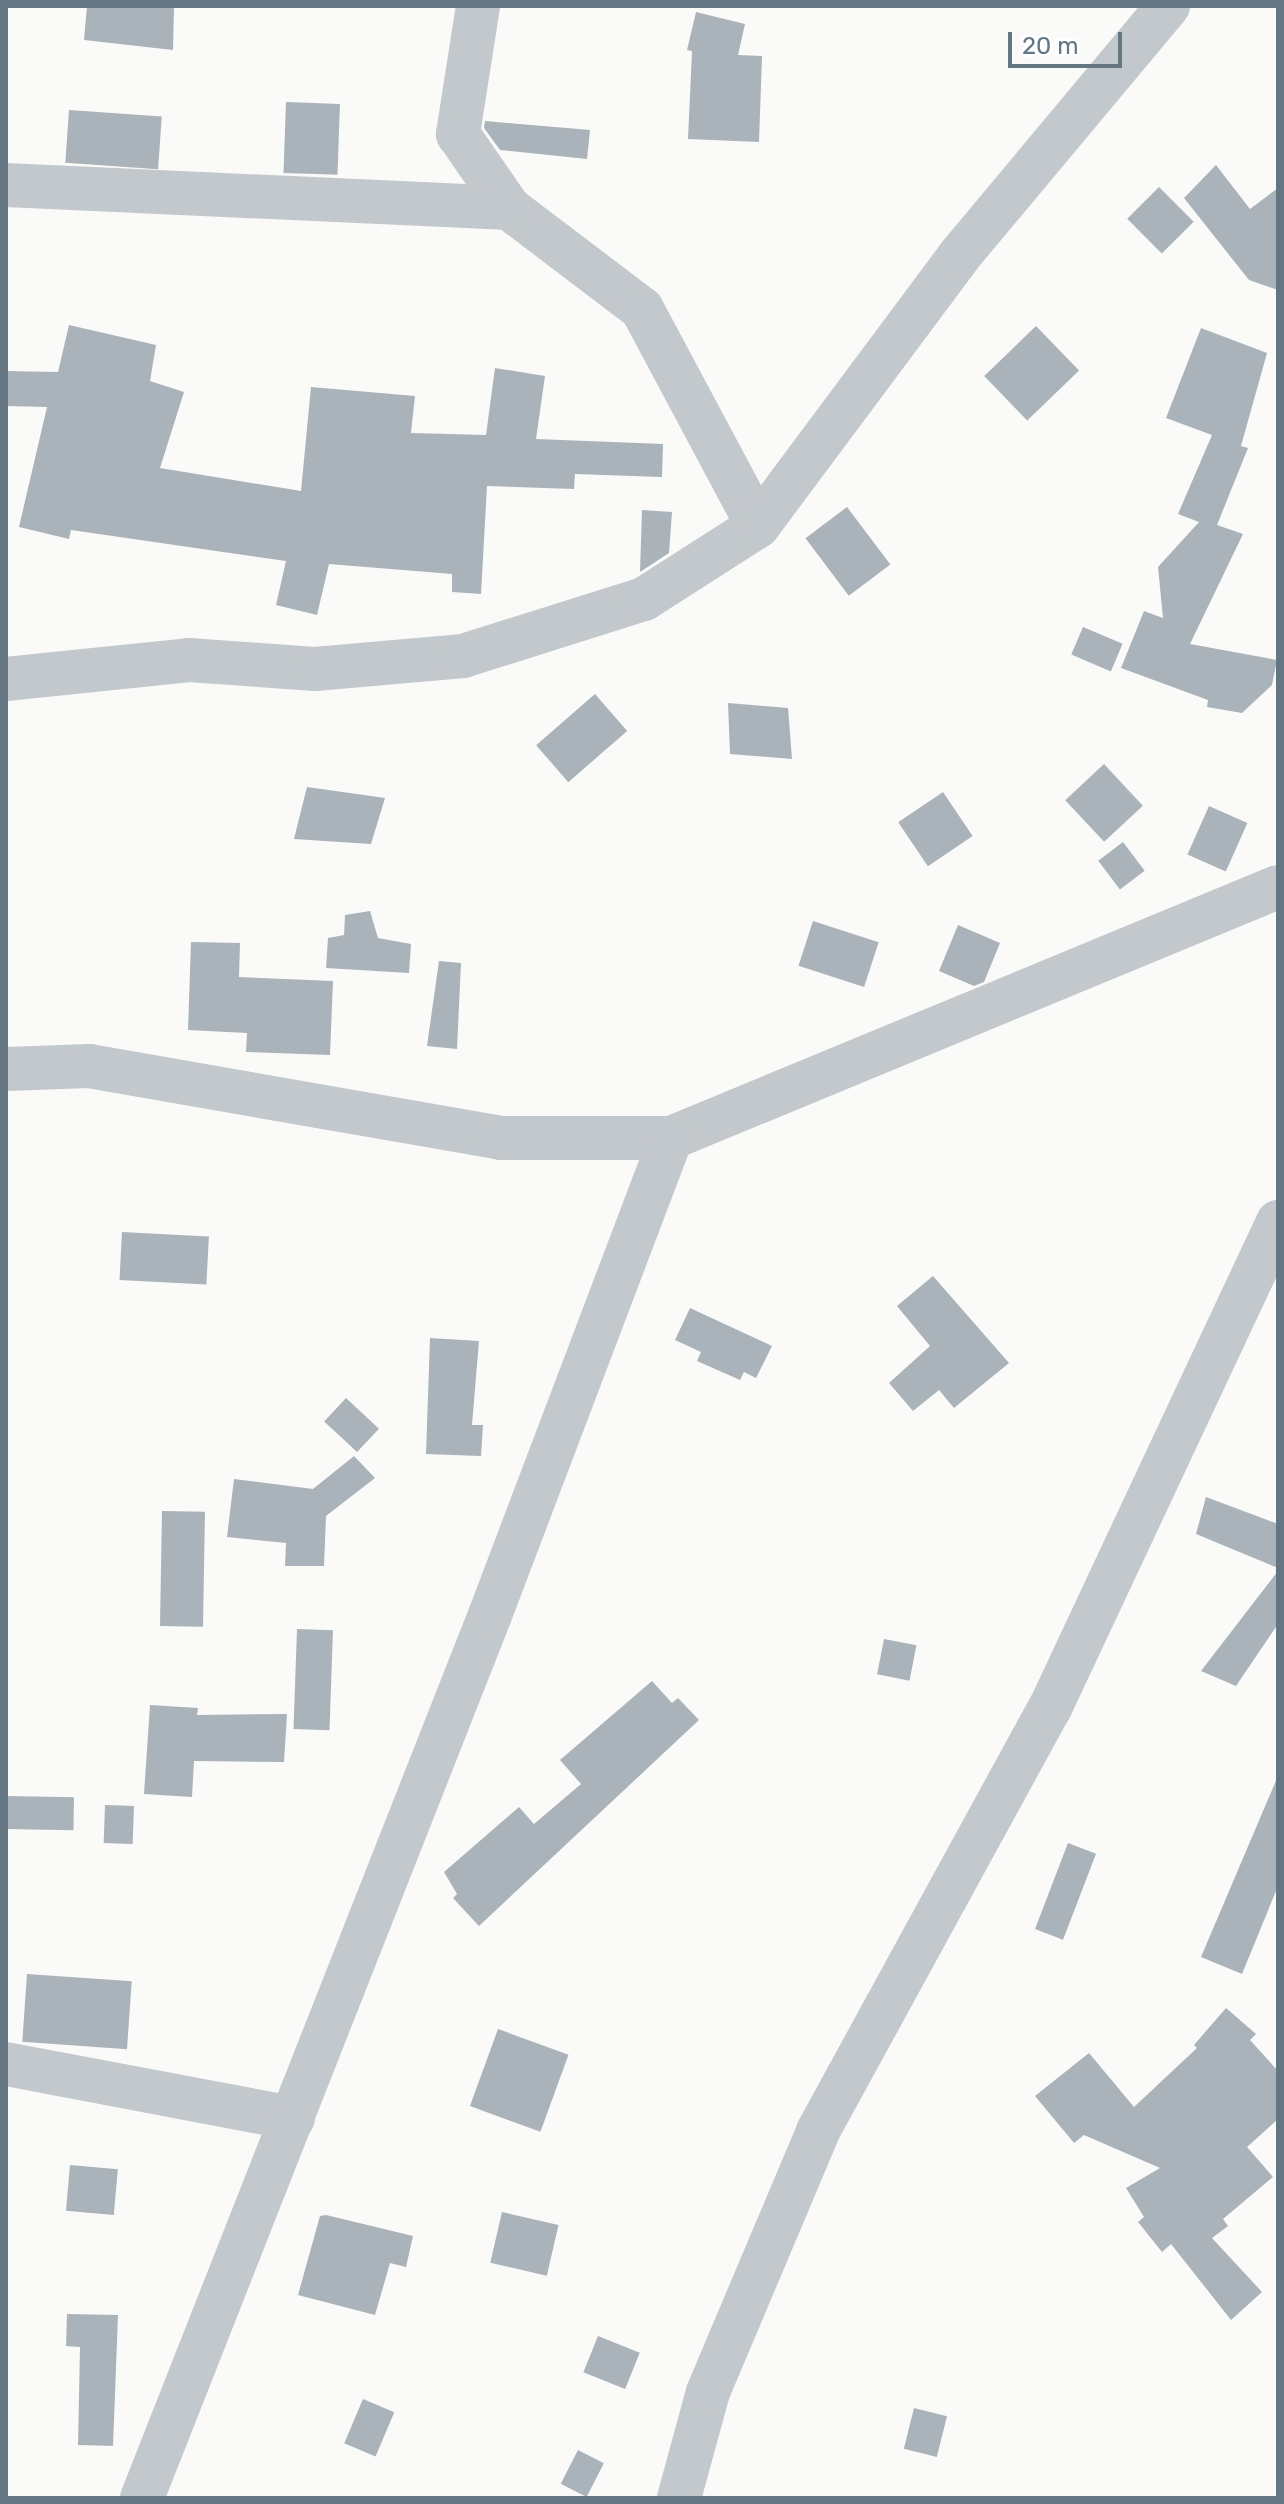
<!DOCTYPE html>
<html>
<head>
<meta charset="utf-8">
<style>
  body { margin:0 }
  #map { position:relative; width:1284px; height:2504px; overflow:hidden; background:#fafaf8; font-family:Rubik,sans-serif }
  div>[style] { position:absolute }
  .building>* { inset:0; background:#aab3b9; transform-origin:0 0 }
  .street>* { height:44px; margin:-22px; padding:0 22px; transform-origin:22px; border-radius:22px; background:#c3c8cc }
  span { translate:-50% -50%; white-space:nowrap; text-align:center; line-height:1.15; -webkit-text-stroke:8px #fff; paint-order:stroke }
  .frame { position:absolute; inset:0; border:8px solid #657683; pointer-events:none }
  .scale { position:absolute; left:1008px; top:32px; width:114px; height:36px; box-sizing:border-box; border:4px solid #657683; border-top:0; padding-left:10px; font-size:24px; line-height:28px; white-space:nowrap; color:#657683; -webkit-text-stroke:6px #fff; paint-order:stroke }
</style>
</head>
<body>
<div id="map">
  <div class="building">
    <div style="clip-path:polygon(87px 6px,174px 6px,173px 50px,84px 40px)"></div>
    <div style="clip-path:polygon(696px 12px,745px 24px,738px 55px,762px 56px,759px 142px,688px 139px,692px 51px,687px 50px)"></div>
    <div style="left:286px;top:102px;width:54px;height:71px;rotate:2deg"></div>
    <div style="left:69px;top:110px;width:93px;height:53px;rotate:4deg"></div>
    <div style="clip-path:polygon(485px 121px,590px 130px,587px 159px,500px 150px,484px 128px)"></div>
    <div style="clip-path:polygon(1216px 165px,1250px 209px,1278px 188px,1278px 290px,1249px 280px,1184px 198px)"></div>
    <div style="left:1159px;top:187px;width:49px;height:45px;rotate:45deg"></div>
    <div style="clip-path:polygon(69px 325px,156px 345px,150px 381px,184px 392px,160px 468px,301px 491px,311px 387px,415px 396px,411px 433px,486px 435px,495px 368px,545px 376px,536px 439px,663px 444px,662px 477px,575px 474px,574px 489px,487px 486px,481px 594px,452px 592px,452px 574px,329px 564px,317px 615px,276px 605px,286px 561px,71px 530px,69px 539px,19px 527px,47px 407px,6px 406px,6px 371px,58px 372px)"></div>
    <div style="left:1036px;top:326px;width:62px;height:72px;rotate:46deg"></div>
    <div style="clip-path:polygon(1201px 328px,1267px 353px,1241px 446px,1248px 448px,1217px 525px,1243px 534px,1190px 644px,1277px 660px,1272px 685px,1242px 713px,1207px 707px,1208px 700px,1121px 668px,1144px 611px,1163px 618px,1158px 567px,1199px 522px,1178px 514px,1212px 435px,1166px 418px)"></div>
    <div style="left:847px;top:507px;width:72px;height:52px;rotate:53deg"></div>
    <div style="clip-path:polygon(642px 510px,672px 512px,669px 553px,640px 572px)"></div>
    <div style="left:1083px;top:627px;width:43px;height:30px;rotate:23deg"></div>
    <div style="left:595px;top:694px;width:49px;height:78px;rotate:49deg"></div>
    <div style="clip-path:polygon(728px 703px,788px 708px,792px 759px,730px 754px)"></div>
    <div style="left:1104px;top:764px;width:57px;height:53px;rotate:47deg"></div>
    <div style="clip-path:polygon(307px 787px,385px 798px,371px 844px,294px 839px)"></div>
    <div style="left:943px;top:792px;width:53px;height:54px;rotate:56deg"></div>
    <div style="left:1209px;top:806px;width:42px;height:53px;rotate:24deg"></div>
    <div style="left:1123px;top:842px;width:36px;height:31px;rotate:53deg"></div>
    <div style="clip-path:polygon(370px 911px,378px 938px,411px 944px,409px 973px,326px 968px,328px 938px,344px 935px,345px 915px)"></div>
    <div style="left:813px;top:921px;width:69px;height:47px;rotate:18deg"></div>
    <div style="clip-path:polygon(958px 925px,1000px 943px,984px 982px,974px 986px,939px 971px)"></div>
    <div style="clip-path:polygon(191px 942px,240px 943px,239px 977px,333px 981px,330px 1055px,246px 1052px,247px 1033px,188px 1030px)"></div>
    <div style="clip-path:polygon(439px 961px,461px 963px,457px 1049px,427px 1046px)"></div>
    <div style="left:122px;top:1232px;width:87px;height:48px;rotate:3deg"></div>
    <div style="clip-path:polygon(933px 1276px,1009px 1363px,954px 1408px,939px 1390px,913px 1411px,889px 1383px,930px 1346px,897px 1306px)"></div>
    <div style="clip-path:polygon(690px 1308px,772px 1346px,756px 1378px,744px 1372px,740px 1380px,697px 1361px,701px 1352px,675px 1340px)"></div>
    <div style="clip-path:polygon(430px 1338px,479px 1341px,472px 1425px,483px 1425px,481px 1456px,426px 1454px)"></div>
    <div style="left:346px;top:1398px;width:45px;height:32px;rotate:43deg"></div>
    <div style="clip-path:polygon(354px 1456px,375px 1478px,326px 1516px,324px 1566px,285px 1566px,286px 1543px,227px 1537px,234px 1479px,313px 1489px)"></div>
    <div style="clip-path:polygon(1206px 1497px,1278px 1524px,1278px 1568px,1196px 1534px)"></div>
    <div style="left:162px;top:1511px;width:43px;height:115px;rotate:1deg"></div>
    <div style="clip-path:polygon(1278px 1571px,1278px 1624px,1236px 1686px,1201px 1671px)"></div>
    <div style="left:297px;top:1629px;width:36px;height:100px;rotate:2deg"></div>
    <div style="left:884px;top:1639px;width:33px;height:36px;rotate:11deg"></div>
    <div style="clip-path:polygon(652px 1681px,672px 1703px,678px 1698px,699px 1720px,479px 1926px,453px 1898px,457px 1894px,444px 1872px,519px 1807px,534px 1824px,581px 1784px,560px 1760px)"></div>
    <div style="clip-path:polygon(150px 1705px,198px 1708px,197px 1715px,287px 1714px,284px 1762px,194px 1761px,192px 1797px,144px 1794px)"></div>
    <div style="clip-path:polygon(1278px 1776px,1278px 1886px,1242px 1974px,1201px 1957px)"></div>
    <div style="left:6px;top:1796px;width:68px;height:33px;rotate:1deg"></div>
    <div style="left:105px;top:1805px;width:29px;height:38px;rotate:2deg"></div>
    <div style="left:1068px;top:1843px;width:30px;height:92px;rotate:21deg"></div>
    <div style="left:27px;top:1974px;width:105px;height:68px;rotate:4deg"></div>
    <div style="clip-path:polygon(1226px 2008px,1256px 2034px,1250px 2040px,1278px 2071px,1278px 2119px,1247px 2147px,1273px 2177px,1223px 2219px,1228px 2226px,1212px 2238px,1262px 2292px,1231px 2320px,1171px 2244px,1162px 2252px,1138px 2222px,1144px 2217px,1126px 2188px,1160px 2168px,1084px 2135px,1074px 2143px,1035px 2096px,1089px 2053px,1134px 2107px,1197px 2048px,1194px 2045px)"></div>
    <div style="left:498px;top:2029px;width:75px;height:82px;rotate:20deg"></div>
    <div style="left:70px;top:2165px;width:48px;height:46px;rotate:5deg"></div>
    <div style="left:502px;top:2212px;width:58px;height:52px;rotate:13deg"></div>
    <div style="clip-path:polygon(326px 2215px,413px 2236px,406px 2267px,390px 2263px,375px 2315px,298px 2295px,320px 2216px)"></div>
    <div style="clip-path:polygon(67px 2314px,118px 2315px,113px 2446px,78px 2445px,80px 2347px,66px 2346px)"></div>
    <div style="left:598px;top:2336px;width:45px;height:39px;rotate:22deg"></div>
    <div style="left:363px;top:2399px;width:34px;height:48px;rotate:23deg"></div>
    <div style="left:914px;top:2408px;width:34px;height:42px;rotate:14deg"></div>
    <div style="left:578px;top:2450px;width:29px;height:38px;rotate:27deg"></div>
  </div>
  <div class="street">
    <div style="left:478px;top:6px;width:130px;rotate:98.9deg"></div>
    <div style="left:458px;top:134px;width:90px;rotate:55.4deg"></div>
    <div style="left:509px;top:208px;width:167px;rotate:37.2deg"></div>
    <div style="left:642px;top:309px;width:246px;rotate:61.9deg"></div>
    <div style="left:6px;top:185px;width:504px;rotate:2.62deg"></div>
    <div style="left:6px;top:679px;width:184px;rotate:-5.9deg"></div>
    <div style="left:189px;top:660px;width:126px;rotate:4.1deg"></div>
    <div style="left:315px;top:669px;width:149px;rotate:-5deg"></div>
    <div style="left:463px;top:656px;width:190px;rotate:-17.5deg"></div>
    <div style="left:644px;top:599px;width:135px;rotate:-32.6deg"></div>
    <div style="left:758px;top:526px;width:337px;rotate:-53.3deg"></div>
    <div style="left:959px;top:256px;width:326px;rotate:-50.1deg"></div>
    <div style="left:6px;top:1069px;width:83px;rotate:-2.1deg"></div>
    <div style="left:89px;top:1066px;width:417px;rotate:9.9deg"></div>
    <div style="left:500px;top:1138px;width:171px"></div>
    <div style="left:671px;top:1138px;width:657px;rotate:-22.47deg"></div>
    <div style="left:6px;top:2064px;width:292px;rotate:10.7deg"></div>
    <div style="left:142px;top:2498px;width:949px;rotate:-68.49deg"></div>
    <div style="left:490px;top:1615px;width:510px;rotate:-69.22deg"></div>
    <div style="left:679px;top:2498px;width:110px;rotate:-74.7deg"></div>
    <div style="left:708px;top:2392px;width:283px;rotate:-67.1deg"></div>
    <div style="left:818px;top:2131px;width:482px;rotate:-61.3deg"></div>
    <div style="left:1050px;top:1708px;width:537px;rotate:-64.87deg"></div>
  </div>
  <div class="frame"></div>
  <div class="scale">20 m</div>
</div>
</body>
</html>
